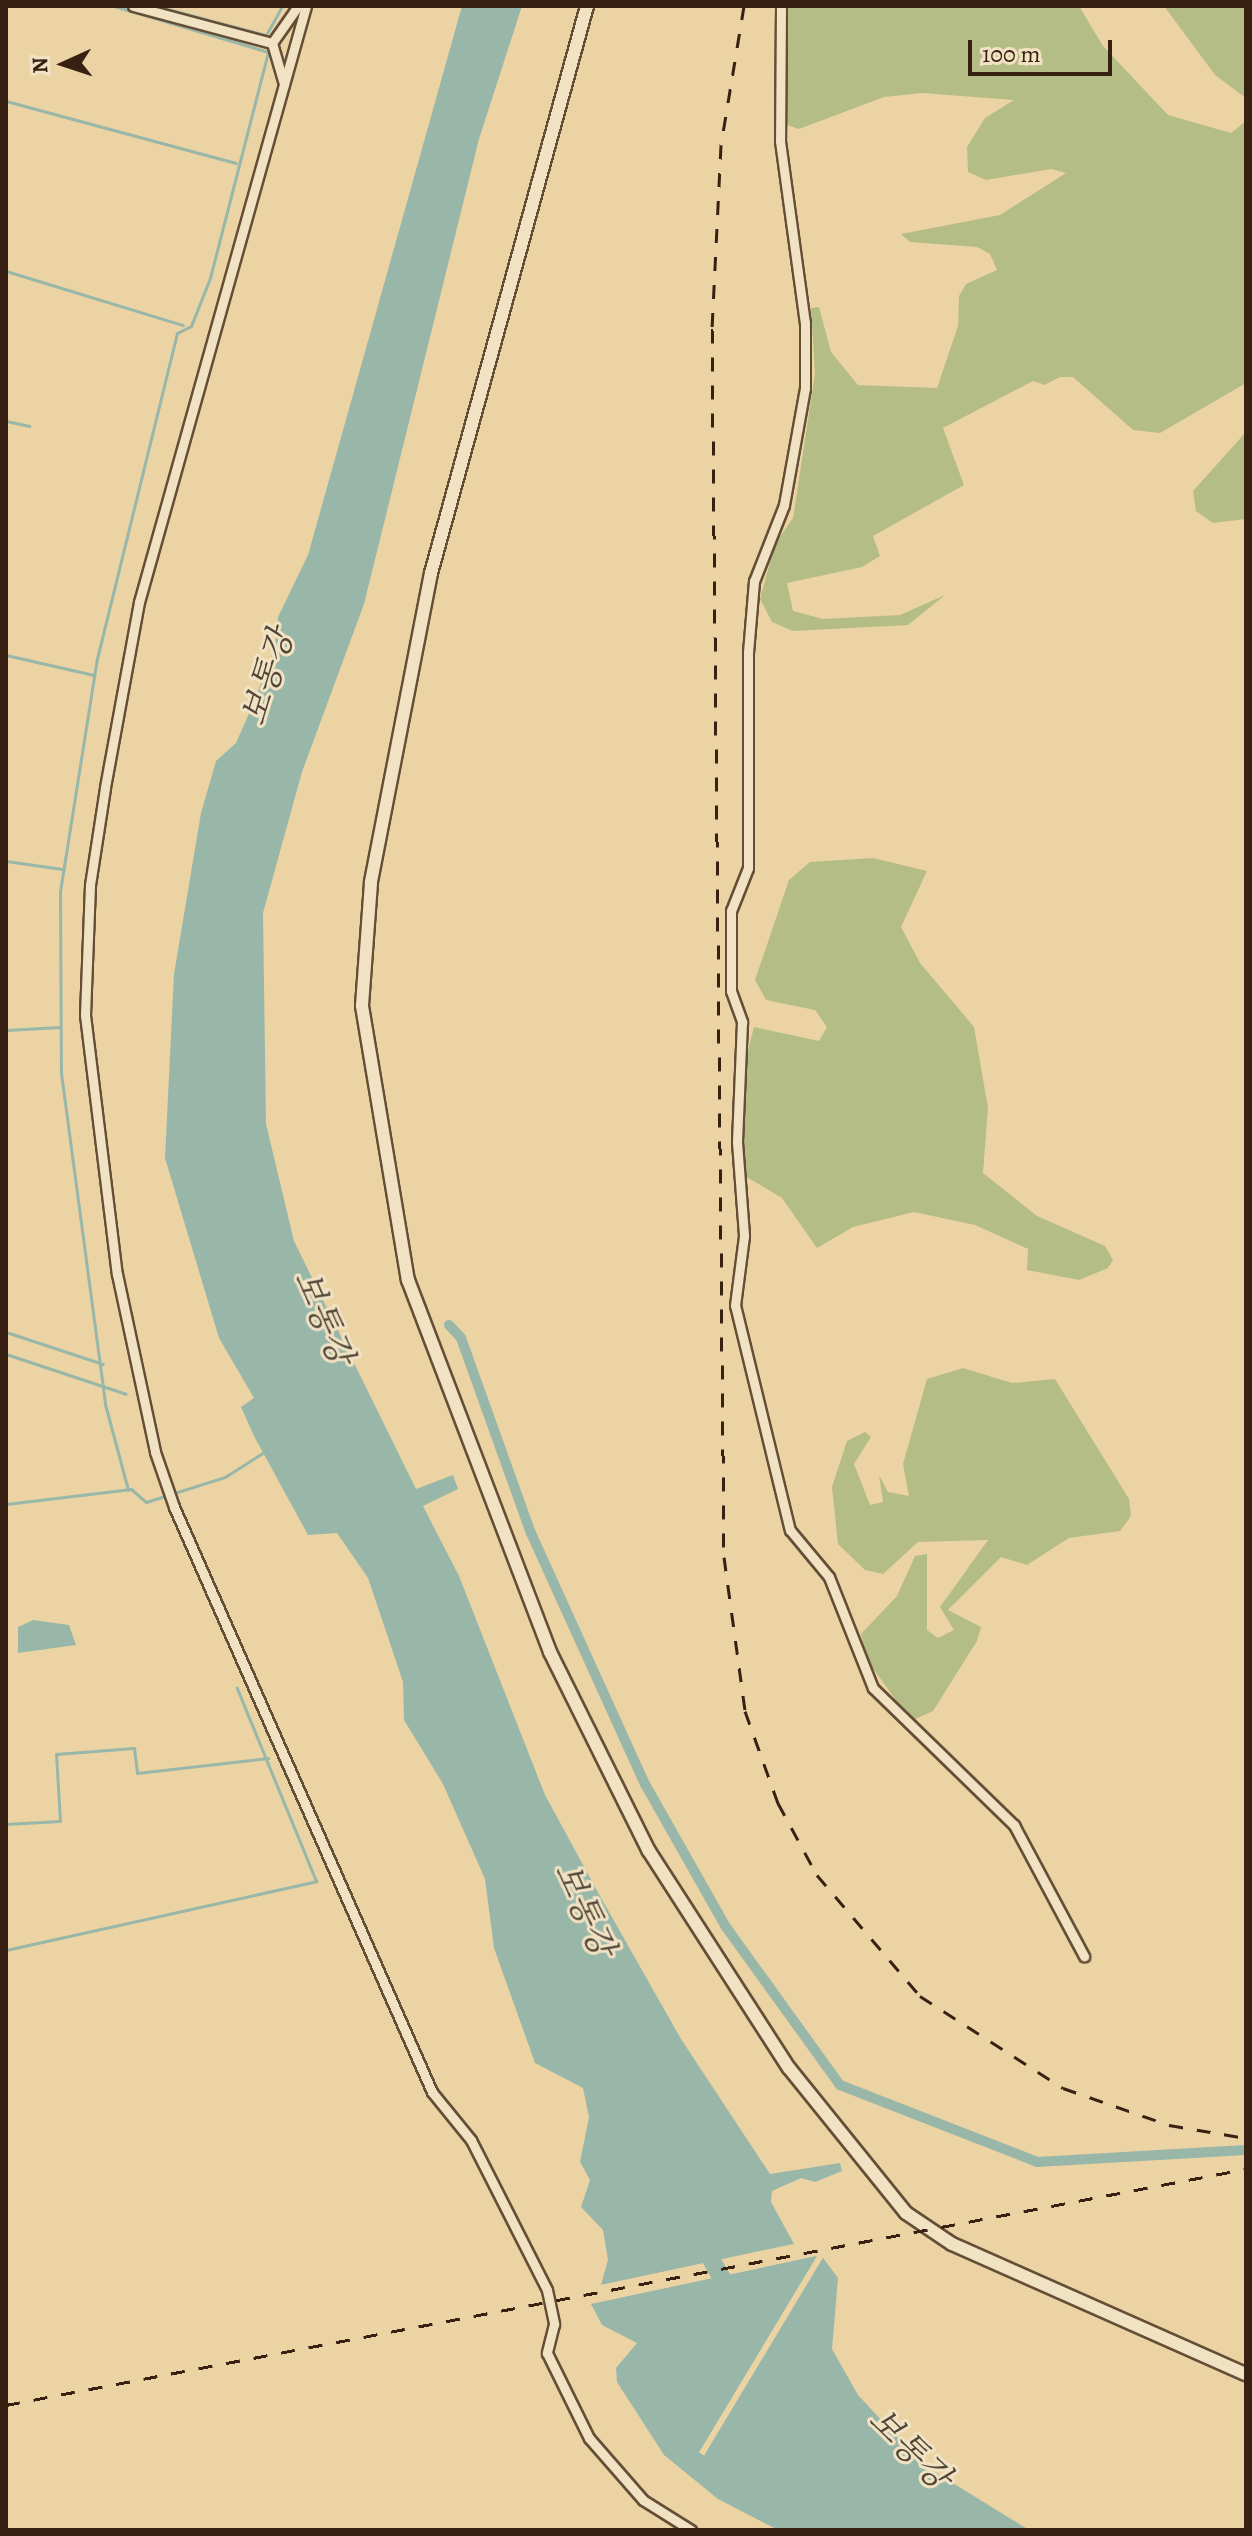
<!DOCTYPE html>
<html>
<head>
<meta charset="utf-8">
<style>
  body { margin:0 }
  #map { position:relative; width:1252px; height:2536px; overflow:hidden; background:#ebd3a4; font-family:Alegreya,"Noto Serif KR",serif }
  div>[style] { position:absolute }
  .green>* { inset:0; background:#b5bd87 }
  .water>* { inset:0; background:#98b7a9 }
  .pier>* { inset:0; background:#ebd3a4; transform-origin:0 0 }
  .stream>* { height:3px; margin:-1.5px; padding:0 1.5px; transform-origin:1.5px; border-radius:1.5px; background:#98b7a9 }
  .canal>* { height:10px; margin:-5px; padding:0 5px; transform-origin:5px; border-radius:5px; background:#98b7a9 }
  .river>* { height:18px; margin:-9px; padding:0 9px; transform-origin:9px; border-radius:9px; background:#98b7a9 }
  .roads { filter:drop-shadow(2px 0 #654e36) drop-shadow(-2px 0 #654e36) drop-shadow(0 2px #654e36) drop-shadow(0 -2px #654e36) }
  .street>* { height:9px; margin:-4.5px; padding:0 4.5px; transform-origin:4.5px; border-radius:4.5px; background:#f2e2c4 }
  .secondary>* { height:12px; margin:-6px; padding:0 6px; transform-origin:6px; border-radius:6px; background:#f2e2c4 }
  .rail>* { height:3px; margin-top:-1.5px; transform-origin:0; background:repeating-linear-gradient(90deg,#382112 0 14px,transparent 0 28px) }
  span { translate:-50% -50%; white-space:nowrap; text-align:center; line-height:1.15; -webkit-text-stroke:6px #f2e2c4; paint-order:stroke }
  .water-label { font-size:34px; color:#504638; font-style:italic }
  .frame { position:absolute; inset:0; border:8px solid #382112; pointer-events:none }
  .north { position:absolute; left:24px; top:24px; width:80px; height:80px; -webkit-text-stroke:6px #f2e2c4; paint-order:stroke; rotate:267deg; font-size:22px; font-weight:700; line-height:32px; text-align:center; color:#382112 }
  .north::after { content:''; display:block; margin:auto; width:28px; height:36px; background:#382112; clip-path:polygon(50% 0,100% 100%,50% 72%,0 100%) }
  .scale { position:absolute; left:968px; top:40px; width:144px; height:36px; box-sizing:border-box; border:4px solid #382112; border-top:0; padding-left:10px; font-size:24px; line-height:28px; white-space:nowrap; color:#382112; -webkit-text-stroke:6px #f2e2c4; paint-order:stroke }
</style>
</head>
<body>
<div id="map">
  <div class="green">
    <div style="clip-path:polygon(787px 6px,1079px 6px,1103px 46px,1168px 115px,1231px 133px,1246px 121px,1246px 383px,1160px 433px,1133px 430px,1073px 377px,1060px 377px,1044px 385px,1033px 381px,943px 428px,964px 485px,873px 536px,880px 556px,862px 567px,787px 583px,793px 611px,823px 619px,900px 615px,945px 595px,908px 625px,793px 631px,772px 622px,760px 599px,775px 544px,793px 518px,815px 374px,811px 308px,819px 307px,831px 352px,858px 385px,937px 388px,958px 326px,959px 296px,966px 284px,997px 270px,990px 254px,977px 247px,910px 242px,901px 234px,1000px 215px,1066px 173px,1051px 169px,986px 180px,968px 172px,967px 147px,985px 118px,1014px 100px,922px 93px,884px 97px,799px 129px,787px 125px)"></div>
    <div style="clip-path:polygon(1164px 6px,1246px 6px,1246px 98px,1215px 75px)"></div>
    <div style="clip-path:polygon(1246px 432px,1246px 519px,1213px 523px,1196px 511px,1193px 491px)"></div>
    <div style="clip-path:polygon(873px 858px,927px 871px,901px 927px,920px 963px,974px 1027px,988px 1108px,983px 1173px,1037px 1216px,1105px 1246px,1113px 1260px,1108px 1268px,1079px 1280px,1027px 1270px,1028px 1249px,975px 1225px,914px 1212px,853px 1227px,817px 1248px,782px 1198px,745px 1176px,741px 1077px,754px 1027px,819px 1041px,827px 1027px,815px 1010px,766px 1000px,755px 980px,789px 880px,810px 862px)"></div>
    <div style="clip-path:polygon(963px 1368px,1012px 1383px,1055px 1379px,1129px 1499px,1131px 1516px,1120px 1531px,1069px 1538px,1027px 1565px,1001px 1557px,948px 1610px,981px 1627px,977px 1641px,933px 1711px,911px 1721px,867px 1660px,861px 1634px,897px 1596px,915px 1556px,927px 1554px,927px 1630px,938px 1638px,954px 1630px,940px 1607px,988px 1540px,918px 1542px,883px 1574px,865px 1570px,838px 1544px,832px 1487px,847px 1441px,865px 1432px,871px 1437px,854px 1464px,870px 1505px,883px 1502px,879px 1475px,888px 1492px,909px 1496px,903px 1464px,927px 1379px)"></div>
  </div>
  <div class="water">
    <div style="clip-path:polygon(462px 6px,522px 6px,479px 139px,364px 604px,302px 772px,263px 913px,266px 1124px,294px 1241px,416px 1489px,453px 1475px,458px 1489px,423px 1506px,459px 1576px,545px 1795px,600px 1896px,681px 2039px,770px 2174px,840px 2163px,842px 2171px,815px 2182px,801px 2178px,772px 2191px,771px 2202px,794px 2244px,601px 2285px,608px 2260px,603px 2230px,581px 2207px,590px 2180px,580px 2162px,589px 2117px,583px 2088px,535px 2063px,494px 1948px,485px 1879px,443px 1784px,404px 1720px,403px 1682px,368px 1578px,337px 1533px,308px 1535px,254px 1436px,241px 1407px,254px 1398px,219px 1338px,165px 1158px,174px 974px,201px 813px,216px 761px,236px 743px,251px 709px,275px 647px,278px 617px,308px 555px)"></div>
    <div style="clip-path:polygon(33px 1620px,69px 1625px,76px 1645px,18px 1653px,18px 1627px)"></div>
    <div style="clip-path:polygon(821px 2255px,838px 2278px,832px 2349px,858px 2395px,922px 2464px,1029px 2530px,778px 2530px,718px 2499px,664px 2455px,617px 2382px,616px 2368px,637px 2343px,602px 2325px,591px 2304px)"></div>
  </div>
  <div class="pier">
    <div style="clip-path:polygon(798px 2243px,601px 2289px,597px 2286px)"></div>
    <div style="left:820px;top:2251px;width:6px;height:235px;rotate:31deg"></div>
  </div>
  <div class="stream">
    <div style="left:114px;top:6px;width:161px;rotate:16.6deg"></div>
    <div style="left:268px;top:52px;width:233px;rotate:104.4deg"></div>
    <div style="left:210px;top:278px;width:52px;rotate:111.6deg"></div>
    <div style="left:191px;top:326px;width:16px;rotate:153deg"></div>
    <div style="left:177px;top:333px;width:335px;rotate:103.8deg"></div>
    <div style="left:97px;top:658px;width:236px;rotate:99deg"></div>
    <div style="left:60px;top:891px;width:182px;rotate:89.7deg"></div>
    <div style="left:61px;top:1073px;width:334px;rotate:82.4deg"></div>
    <div style="left:105px;top:1404px;width:89px;rotate:75deg"></div>
    <div style="left:156px;top:6px;width:114px;rotate:14.8deg"></div>
    <div style="left:266px;top:35px;width:33px;rotate:-61deg"></div>
    <div style="left:6px;top:101px;width:238px;rotate:15.1deg"></div>
    <div style="left:6px;top:271px;width:185px;rotate:17deg"></div>
    <div style="left:6px;top:421px;width:24px;rotate:12deg"></div>
    <div style="left:6px;top:655px;width:90px;rotate:12.8deg"></div>
    <div style="left:6px;top:861px;width:57px;rotate:8.1deg"></div>
    <div style="left:6px;top:1030px;width:54px;rotate:-3.2deg"></div>
    <div style="left:6px;top:1332px;width:102px;rotate:18.3deg"></div>
    <div style="left:6px;top:1354px;width:126px;rotate:18.4deg"></div>
    <div style="left:6px;top:1504px;width:126px;rotate:-6.8deg"></div>
    <div style="left:131px;top:1489px;width:20px;rotate:41deg"></div>
    <div style="left:146px;top:1502px;width:83px;rotate:-17.6deg"></div>
    <div style="left:225px;top:1477px;width:46px;rotate:-32.7deg"></div>
    <div style="left:6px;top:1824px;width:54px;rotate:-3.2deg"></div>
    <div style="left:60px;top:1821px;width:67px;rotate:-93.4deg"></div>
    <div style="left:56px;top:1754px;width:78px;rotate:-4.4deg"></div>
    <div style="left:134px;top:1748px;width:25px;rotate:83deg"></div>
    <div style="left:137px;top:1773px;width:132px;rotate:-6.5deg"></div>
    <div style="left:6px;top:1950px;width:318px;rotate:-12.5deg"></div>
    <div style="left:316px;top:1881px;width:209px;rotate:-112.3deg"></div>
  </div>
  <div class="canal">
    <div style="left:449px;top:1325px;width:18px;rotate:47deg"></div>
    <div style="left:461px;top:1338px;width:207px;rotate:70.3deg"></div>
    <div style="left:531px;top:1533px;width:276px;rotate:65.6deg"></div>
    <div style="left:645px;top:1784px;width:164px;rotate:60.5deg"></div>
    <div style="left:726px;top:1927px;width:195px;rotate:54.2deg"></div>
    <div style="left:840px;top:2085px;width:212px;rotate:21.3deg"></div>
    <div style="left:1037px;top:2162px;width:209px;rotate:-3.3deg"></div>
  </div>
  <div class="river">
    <div style="left:701px;top:2242px;width:62px;rotate:60.1deg"></div>
  </div>
  <div class="roads">
    <div class="street">
      <div style="left:133px;top:6px;width:144px;rotate:14.9deg"></div>
      <div style="left:272px;top:43px;width:45px;rotate:-54.9deg"></div>
      <div style="left:306px;top:6px;width:619px;rotate:105.65deg"></div>
      <div style="left:139px;top:602px;width:189px;rotate:100.4deg"></div>
      <div style="left:105px;top:788px;width:98px;rotate:98.8deg"></div>
      <div style="left:90px;top:885px;width:130px;rotate:92.2deg"></div>
      <div style="left:85px;top:1015px;width:261px;rotate:83deg"></div>
      <div style="left:117px;top:1274px;width:182px;rotate:77.9deg"></div>
      <div style="left:155px;top:1452px;width:58px;rotate:70.9deg"></div>
      <div style="left:174px;top:1507px;width:639px;rotate:66.2deg"></div>
      <div style="left:432px;top:2092px;width:62px;rotate:50.9deg"></div>
      <div style="left:471px;top:2140px;width:168px;rotate:63.1deg"></div>
      <div style="left:547px;top:2290px;width:35px;rotate:78deg"></div>
      <div style="left:554px;top:2324px;width:30px;rotate:104deg"></div>
      <div style="left:547px;top:2353px;width:95px;rotate:63.7deg"></div>
      <div style="left:589px;top:2438px;width:82px;rotate:48.9deg"></div>
      <div style="left:643px;top:2500px;width:57px;rotate:32deg"></div>
      <div style="left:781px;top:6px;width:135px;rotate:90.4deg"></div>
      <div style="left:780px;top:141px;width:184px;rotate:82.2deg"></div>
      <div style="left:805px;top:323px;width:65px;rotate:90deg"></div>
      <div style="left:805px;top:388px;width:119px;rotate:100.2deg"></div>
      <div style="left:784px;top:505px;width:82px;rotate:111.5deg"></div>
      <div style="left:754px;top:581px;width:71px;rotate:94.8deg"></div>
      <div style="left:748px;top:652px;width:216px;rotate:90deg"></div>
      <div style="left:748px;top:868px;width:46px;rotate:111.6deg"></div>
      <div style="left:731px;top:911px;width:80px;rotate:90deg"></div>
      <div style="left:731px;top:991px;width:33px;rotate:70deg"></div>
      <div style="left:742px;top:1022px;width:120px;rotate:92.4deg"></div>
      <div style="left:737px;top:1142px;width:94px;rotate:85.7deg"></div>
      <div style="left:744px;top:1236px;width:70px;rotate:97.4deg"></div>
      <div style="left:735px;top:1305px;width:232px;rotate:76.3deg"></div>
      <div style="left:790px;top:1530px;width:61px;rotate:50.3deg"></div>
      <div style="left:829px;top:1577px;width:119px;rotate:68.4deg"></div>
      <div style="left:873px;top:1688px;width:197px;rotate:44.2deg"></div>
      <div style="left:1014px;top:1825px;width:149px;rotate:61.9deg"></div>
      <div style="left:272px;top:43px;width:43px;rotate:73.7deg"></div>
    </div>
    <div class="secondary">
      <div style="left:587px;top:6px;width:588px;rotate:105.38deg"></div>
      <div style="left:431px;top:573px;width:316px;rotate:101deg"></div>
      <div style="left:371px;top:883px;width:123px;rotate:94.2deg"></div>
      <div style="left:362px;top:1006px;width:278px;rotate:80.5deg"></div>
      <div style="left:408px;top:1280px;width:398px;rotate:69.1deg"></div>
      <div style="left:550px;top:1652px;width:222px;rotate:63.6deg"></div>
      <div style="left:649px;top:1851px;width:258px;rotate:57.2deg"></div>
      <div style="left:789px;top:2068px;width:186px;rotate:51.1deg"></div>
      <div style="left:906px;top:2213px;width:55px;rotate:34deg"></div>
      <div style="left:952px;top:2244px;width:321px;rotate:23.9deg"></div>
    </div>
  </div>
  <div class="rail">
    <div style="left:744px;top:6px;width:141px;rotate:99.4deg"></div>
    <div style="left:721px;top:145px;width:184px;rotate:92.8deg"></div>
    <div style="left:712px;top:329px;width:1228px;rotate:89.44deg"></div>
    <div style="left:724px;top:1557px;width:155px;rotate:82.2deg"></div>
    <div style="left:745px;top:1711px;width:98px;rotate:70.3deg"></div>
    <div style="left:778px;top:1803px;width:82px;rotate:61.6deg"></div>
    <div style="left:817px;top:1875px;width:159px;rotate:49.6deg"></div>
    <div style="left:920px;top:1996px;width:170px;rotate:32.8deg"></div>
    <div style="left:1063px;top:2088px;width:112px;rotate:19.2deg"></div>
    <div style="left:1169px;top:2125px;width:78px;rotate:9.6deg"></div>
    <div style="left:6px;top:2405px;width:1262px;rotate:-10.78deg"></div>
  </div>
  <div class="water-label">
    <span style="left:267px;top:677px;rotate:-72deg">보통강</span>
    <span style="left:324px;top:1317px;rotate:67deg">보통강</span>
    <span style="left:585px;top:1909px;rotate:66deg">보통강</span>
    <span style="left:910px;top:2448px;rotate:45deg">보통강</span>
  </div>
  <div class="frame"></div>
  <div class="north">N</div>
  <div class="scale">100 m</div>
</div>
</body>
</html>
